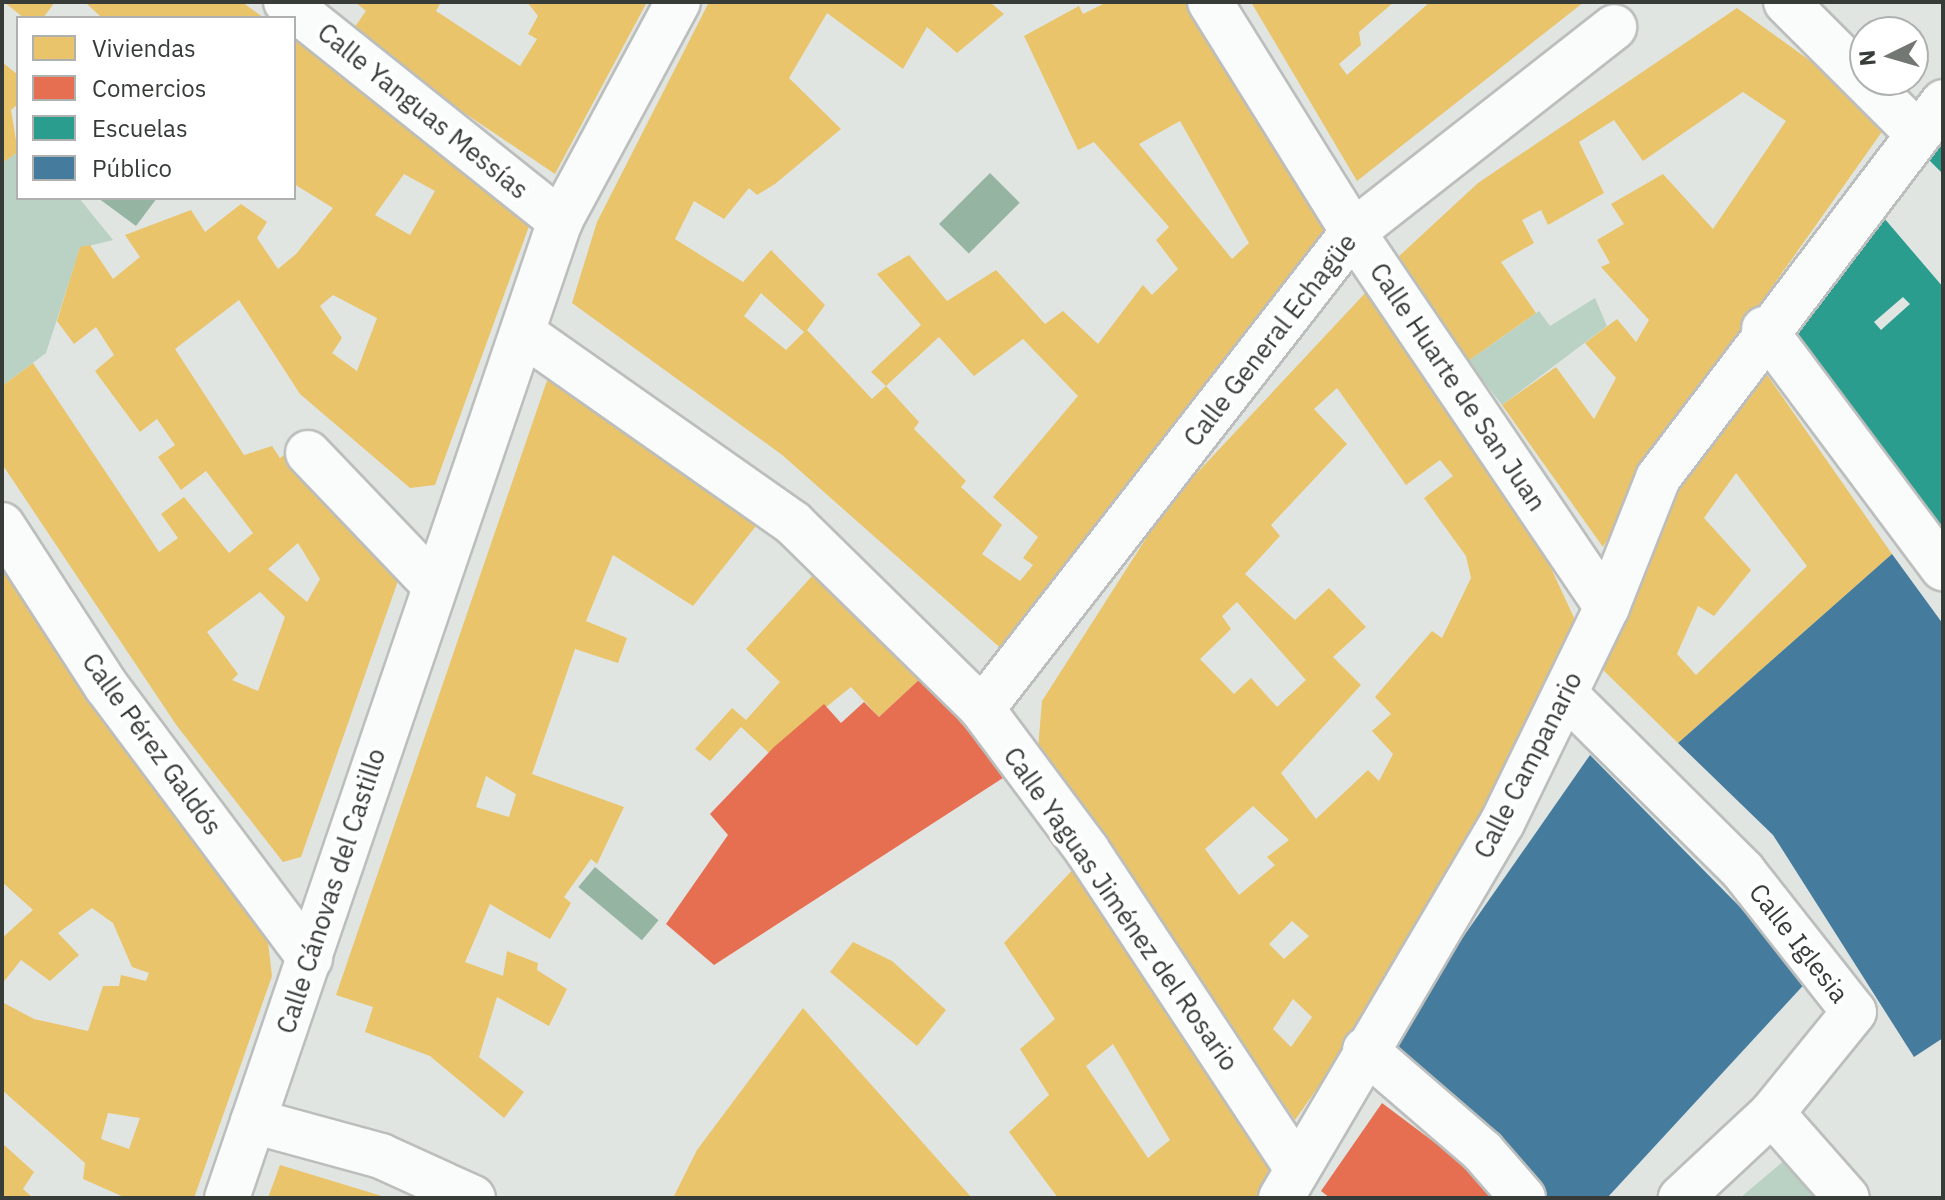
<!DOCTYPE html>
<html>
<head>
<meta charset="utf-8">
<style>
  body { margin:0 }
  #map { position:relative; width:1945px; height:1200px; overflow:hidden; background:#e0e5e2; font-family:"IBM Plex Sans",sans-serif }
  div>[style] { position:absolute }
  .green>* { inset:0; background:#b9d2c3 }
  .water>* { inset:0; background:#95b4a2; transform-origin:0 0 }
  .homes>* { inset:0; background:#e9c46a }
  .shops>* { inset:0; background:#e76f51 }
  .schools>* { inset:0; background:#2a9d8f }
  .public>* { inset:0; background:#457b9d }
  .roads { filter:drop-shadow(2px 0 #bbbebc) drop-shadow(-2px 0 #bbbebc) drop-shadow(0 2px #bbbebc) drop-shadow(0 -2px #bbbebc) }
  .minor>* { height:44px; margin:-22px; padding:0 22px; transform-origin:22px; border-radius:22px; background:#fafbfb }
  span { translate:-50% -50%; white-space:nowrap; text-align:center; line-height:1.15; -webkit-text-stroke:8px #fff; paint-order:stroke }
  .street-label { font-size:26px; color:#383c39 }
  .frame { position:absolute; inset:0; border:4px solid #383c39; pointer-events:none }
  .legend { position:absolute; left:16px; top:16px; width:280px; height:184px; box-sizing:border-box; background:#fff; border:2px solid #afb1b0; margin:0; padding:10px 14px; list-style:none; font-size:24px; color:#383c39 }
  .legend li { display:flex; align-items:center; gap:16px; height:40px }
  .legend b { width:40px; border:2px solid #afb1b0 }
  .north { position:absolute; left:1849px; top:16px; width:80px; height:80px; box-sizing:border-box; background:#fff; border:2px solid #afb1b0; border-radius:50%; rotate:265deg; font-size:22px; font-weight:700; line-height:32px; text-align:center; color:#383c39 }
  .north::after { content:''; display:block; margin:auto; width:28px; height:36px; background:#737774; clip-path:polygon(50% 0,100% 100%,50% 72%,0 100%) }
</style>
</head>
<body>
<div id="map">
  <div class="green">
    <div style="clip-path:polygon(18px 152px,18px 198px,79px 198px,113px 240px,80px 248px,46px 353px,2px 386px,2px 163px)"></div>
    <div style="clip-path:polygon(1595px 298px,1607px 326px,1502px 405px,1468px 361px,1539px 311px,1550px 326px)"></div>
    <div style="clip-path:polygon(1786px 1159px,1817px 1198px,1740px 1198px)"></div>
  </div>
  <div class="water">
    <div style="left:990px;top:173px;width:42px;height:72px;rotate:45deg"></div>
    <div style="clip-path:polygon(98px 198px,157px 198px,136px 226px)"></div>
    <div style="left:595px;top:867px;width:83px;height:26px;rotate:40deg"></div>
  </div>
  <div class="homes">
    <div style="clip-path:polygon(4px 2px,55px 2px,43px 18px,24px 18px)"></div>
    <div style="clip-path:polygon(85px 2px,242px 2px,264px 18px,102px 18px)"></div>
    <div style="clip-path:polygon(355px 2px,441px 2px,436px 11px,520px 66px,537px 39px,528px 34px,538px 16px,527px 2px,647px 2px,555px 174px,349px 35px,366px 11px)"></div>
    <div style="clip-path:polygon(evenodd,709px 2px,990px 2px,1004px 14px,957px 53px,927px 27px,903px 69px,827px 13px,789px 78px,841px 129px,775px 184px,757px 195px,749px 188px,724px 219px,694px 201px,675px 239px,743px 282px,771px 250px,825px 305px,807px 330px,872px 399px,886px 386px,919px 422px,914px 429px,966px 481px,961px 487px,1002px 525px,982px 554px,1020px 581px,1033px 565px,1023px 558px,1038px 537px,993px 497px,1078px 396px,1023px 339px,974px 376px,939px 337px,886px 386px,871px 372px,921px 325px,877px 274px,909px 255px,947px 301px,996px 270px,1045px 324px,1063px 311px,1098px 344px,1143px 285px,1152px 295px,1178px 269px,1156px 240px,1169px 227px,1094px 142px,1078px 150px,1024px 36px,1079px 6px,1083px 14px,1107px 2px,1199px 2px,1342px 240px,1215px 369px,1005px 652px,781px 454px,572px 303px,597px 222px,709px 2px,1180px 121px,1249px 243px,1232px 259px,1139px 144px,1180px 121px,709px 2px,761px 293px,804px 332px,786px 350px,744px 316px,761px 293px)"></div>
    <div style="clip-path:polygon(1251px 2px,1394px 2px,1359px 32px,1361px 45px,1339px 64px,1347px 75px,1430px 2px,1584px 2px,1357px 181px)"></div>
    <div style="clip-path:polygon(1737px 8px,1891px 119px,1731px 345px,1603px 547px,1502px 405px,1556px 367px,1594px 419px,1616px 378px,1585px 343px,1617px 319px,1636px 342px,1649px 320px,1601px 267px,1610px 263px,1597px 240px,1624px 224px,1611px 204px,1663px 174px,1713px 229px,1786px 121px,1743px 92px,1643px 161px,1614px 120px,1579px 142px,1604px 193px,1548px 225px,1541px 210px,1522px 220px,1534px 243px,1501px 262px,1536px 313px,1468px 361px,1397px 258px,1478px 183px)"></div>
    <div style="clip-path:polygon(evenodd,294px 39px,536px 207px,435px 485px,410px 488px,300px 394px,239px 300px,175px 349px,244px 455px,272px 446px,280px 458px,287px 453px,399px 578px,301px 857px,283px 862px,177px 726px,2px 464px,2px 386px,33px 363px,159px 552px,178px 538px,161px 514px,184px 497px,229px 553px,253px 533px,206px 471px,181px 490px,158px 457px,175px 445px,157px 419px,140px 432px,95px 371px,114px 355px,96px 327px,74px 344px,57px 321px,80px 247px,90px 245px,113px 279px,140px 257px,125px 235px,191px 210px,205px 232px,241px 204px,267px 222px,257px 238px,278px 269px,296px 254px,333px 208px,294px 184px,294px 39px,404px 174px,435px 191px,410px 235px,375px 215px,404px 174px,294px 39px,333px 295px,377px 318px,357px 371px,332px 353px,342px 338px,320px 306px,333px 295px,294px 39px,298px 543px,320px 579px,307px 602px,268px 569px,298px 543px,294px 39px,260px 592px,285px 617px,258px 691px,232px 680px,238px 674px,207px 632px,260px 592px)"></div>
    <div style="clip-path:polygon(2px 62px,18px 75px,18px 104px,11px 110px,18px 152px,2px 163px)"></div>
    <div style="clip-path:polygon(evenodd,1368px 290px,1525px 512px,1582px 635px,1378px 1002px,1295px 1120px,1038px 749px,1042px 701px,1168px 504px,1368px 290px,1337px 388px,1406px 485px,1440px 460px,1453px 476px,1424px 498px,1466px 556px,1471px 578px,1442px 638px,1432px 631px,1375px 697px,1391px 714px,1372px 731px,1393px 754px,1379px 781px,1368px 770px,1316px 819px,1281px 773px,1361px 685px,1333px 657px,1366px 627px,1329px 588px,1295px 620px,1245px 574px,1280px 536px,1271px 525px,1347px 444px,1314px 409px,1337px 388px,1368px 290px,1237px 602px,1306px 680px,1277px 707px,1251px 678px,1234px 694px,1200px 659px,1231px 629px,1222px 616px,1237px 602px,1368px 290px,1253px 806px,1289px 840px,1267px 857px,1275px 865px,1239px 895px,1205px 849px,1253px 806px,1368px 290px,1292px 921px,1309px 936px,1284px 959px,1269px 944px,1292px 921px,1368px 290px,1293px 999px,1312px 1017px,1291px 1047px,1273px 1029px,1293px 999px)"></div>
    <div style="clip-path:polygon(evenodd,552px 366px,763px 517px,693px 606px,613px 555px,586px 621px,627px 638px,618px 663px,575px 649px,532px 774px,624px 807px,597px 864px,591px 859px,564px 897px,571px 903px,550px 939px,490px 904px,465px 962px,503px 976px,507px 951px,538px 963px,537px 970px,567px 989px,549px 1026px,497px 997px,479px 1057px,524px 1092px,504px 1118px,430px 1056px,365px 1032px,373px 1007px,336px 995px,552px 366px,486px 776px,516px 794px,509px 817px,476px 807px,486px 776px)"></div>
    <div style="clip-path:polygon(evenodd,1763px 369px,1892px 554px,1678px 743px,1602px 669px,1675px 486px,1763px 369px,1736px 473px,1807px 566px,1696px 675px,1677px 654px,1698px 606px,1714px 616px,1751px 570px,1704px 518px,1736px 473px)"></div>
    <div style="clip-path:polygon(evenodd,2px 545px,268px 942px,272px 976px,194px 1198px,126px 1198px,83px 1179px,85px 1163px,2px 1090px,2px 1002px,34px 1019px,88px 1031px,103px 986px,119px 986px,121px 975px,146px 981px,149px 973px,132px 967px,113px 923px,92px 908px,58px 933px,79px 955px,50px 981px,21px 960px,2px 984px,2px 938px,33px 910px,2px 882px,2px 545px,108px 1113px,140px 1118px,129px 1149px,101px 1139px,108px 1113px)"></div>
    <div style="clip-path:polygon(822px 565px,922px 677px,879px 717px,851px 687px,769px 753px,741px 727px,710px 761px,695px 749px,732px 708px,746px 720px,780px 682px,746px 649px)"></div>
    <div style="clip-path:polygon(evenodd,1078px 864px,1268px 1150px,1269px 1180px,1259px 1198px,1058px 1198px,1009px 1132px,1049px 1095px,1020px 1049px,1055px 1019px,1004px 943px,1078px 864px,1113px 1044px,1170px 1140px,1148px 1158px,1086px 1066px,1113px 1044px)"></div>
    <div style="clip-path:polygon(853px 942px,892px 961px,946px 1010px,917px 1046px,830px 972px)"></div>
    <div style="clip-path:polygon(803px 1008px,972px 1198px,673px 1198px,697px 1150px)"></div>
    <div style="clip-path:polygon(2px 1143px,34px 1172px,23px 1189px,33px 1198px,2px 1198px)"></div>
    <div style="clip-path:polygon(280px 1165px,385px 1197px,385px 1198px,268px 1198px)"></div>
  </div>
  <div class="shops">
    <div style="clip-path:polygon(922px 677px,1006px 776px,714px 965px,666px 924px,728px 835px,710px 814px,774px 747px,824px 704px,841px 723px,864px 702px,879px 717px)"></div>
    <div style="clip-path:polygon(1382px 1103px,1498px 1190px,1489px 1198px,1330px 1198px,1321px 1191px)"></div>
  </div>
  <div class="schools">
    <div style="clip-path:polygon(1943px 132px,1943px 174px,1927px 158px)"></div>
    <div style="clip-path:polygon(evenodd,1884px 218px,1943px 287px,1943px 532px,1799px 357px,1797px 333px,1884px 218px,1903px 297px,1910px 304px,1881px 330px,1874px 322px,1903px 297px)"></div>
  </div>
  <div class="public">
    <div style="clip-path:polygon(1892px 554px,1943px 624px,1943px 1038px,1914px 1057px,1773px 835px,1678px 743px)"></div>
    <div style="clip-path:polygon(1590px 755px,1810px 978px,1607px 1198px,1536px 1198px,1392px 1039px)"></div>
  </div>
  <div class="roads">
    <div class="minor">
      <div style="left:286px;top:2px;width:351px;rotate:38.6deg"></div>
      <div style="left:1210px;top:2px;width:271px;rotate:58.1deg"></div>
      <div style="left:1353px;top:232px;width:453px;rotate:55.9deg"></div>
      <div style="left:1786px;top:2px;width:187px;rotate:45deg"></div>
      <div style="left:1764px;top:329px;width:299px;rotate:53.2deg"></div>
      <div style="left:524px;top:334px;width:329px;rotate:35.1deg"></div>
      <div style="left:793px;top:523px;width:265px;rotate:44.5deg"></div>
      <div style="left:982px;top:709px;width:176px;rotate:53.3deg"></div>
      <div style="left:1087px;top:850px;width:377px;rotate:56.6deg"></div>
      <div style="left:308px;top:453px;width:181px;rotate:46.3deg"></div>
      <div style="left:2px;top:525px;width:193px;rotate:57.1deg"></div>
      <div style="left:107px;top:687px;width:339px;rotate:53.2deg"></div>
      <div style="left:1565px;top:694px;width:251px;rotate:44.8deg"></div>
      <div style="left:1743px;top:871px;width:179px;rotate:51.8deg"></div>
      <div style="left:1854px;top:1012px;width:130px;rotate:129.1deg"></div>
      <div style="left:1772px;top:1113px;width:125px;rotate:137deg"></div>
      <div style="left:982px;top:709px;width:604px;rotate:-52.13deg"></div>
      <div style="left:1353px;top:232px;width:332px;rotate:-38.1deg"></div>
      <div style="left:1365px;top:1050px;width:156px;rotate:40.8deg"></div>
      <div style="left:1483px;top:1152px;width:61px;rotate:49deg"></div>
      <div style="left:1772px;top:1113px;width:113px;rotate:48.6deg"></div>
      <div style="left:253px;top:1121px;width:133px;rotate:15.3deg"></div>
      <div style="left:381px;top:1156px;width:101px;rotate:24.5deg"></div>
      <div style="left:227px;top:1198px;width:1032px;rotate:-71.18deg"></div>
      <div style="left:560px;top:221px;width:249px;rotate:-61.7deg"></div>
      <div style="left:1281px;top:1198px;width:435px;rotate:-59.5deg"></div>
      <div style="left:1502px;top:823px;width:240px;rotate:-64.1deg"></div>
      <div style="left:1607px;top:607px;width:139px;rotate:-68.4deg"></div>
      <div style="left:1658px;top:478px;width:472px;rotate:-52.8deg"></div>
    </div>
  </div>
  <div class="street-label">
    <span style="left:423px;top:111px;rotate:39deg">Calle Yanguas Messías</span>
    <span style="left:1270px;top:340px;rotate:-52deg">Calle General Echagüe</span>
    <span style="left:1458px;top:387px;rotate:56deg">Calle Huarte de San Juan</span>
    <span style="left:152px;top:744px;rotate:54deg">Calle Pérez Galdós</span>
    <span style="left:1528px;top:765px;rotate:-63deg">Calle Campanario</span>
    <span style="left:331px;top:891px;rotate:-72deg">Calle Cánovas del Castillo</span>
    <span style="left:1121px;top:909px;rotate:55deg">Calle Yaguas Jiménez del Rosario</span>
    <span style="left:1799px;top:943px;rotate:52deg">Calle Iglesia</span>
  </div>
  <div class="frame"></div>
  <ul class="legend">
  <li><b style="height:22px;background:#e9c46a"></b>Viviendas</li>
  <li><b style="height:22px;background:#e76f51"></b>Comercios</li>
  <li><b style="height:22px;background:#2a9d8f"></b>Escuelas</li>
  <li><b style="height:22px;background:#457b9d"></b>Público</li>
  </ul>
  <div class="north">N</div>
</div>
</body>
</html>
